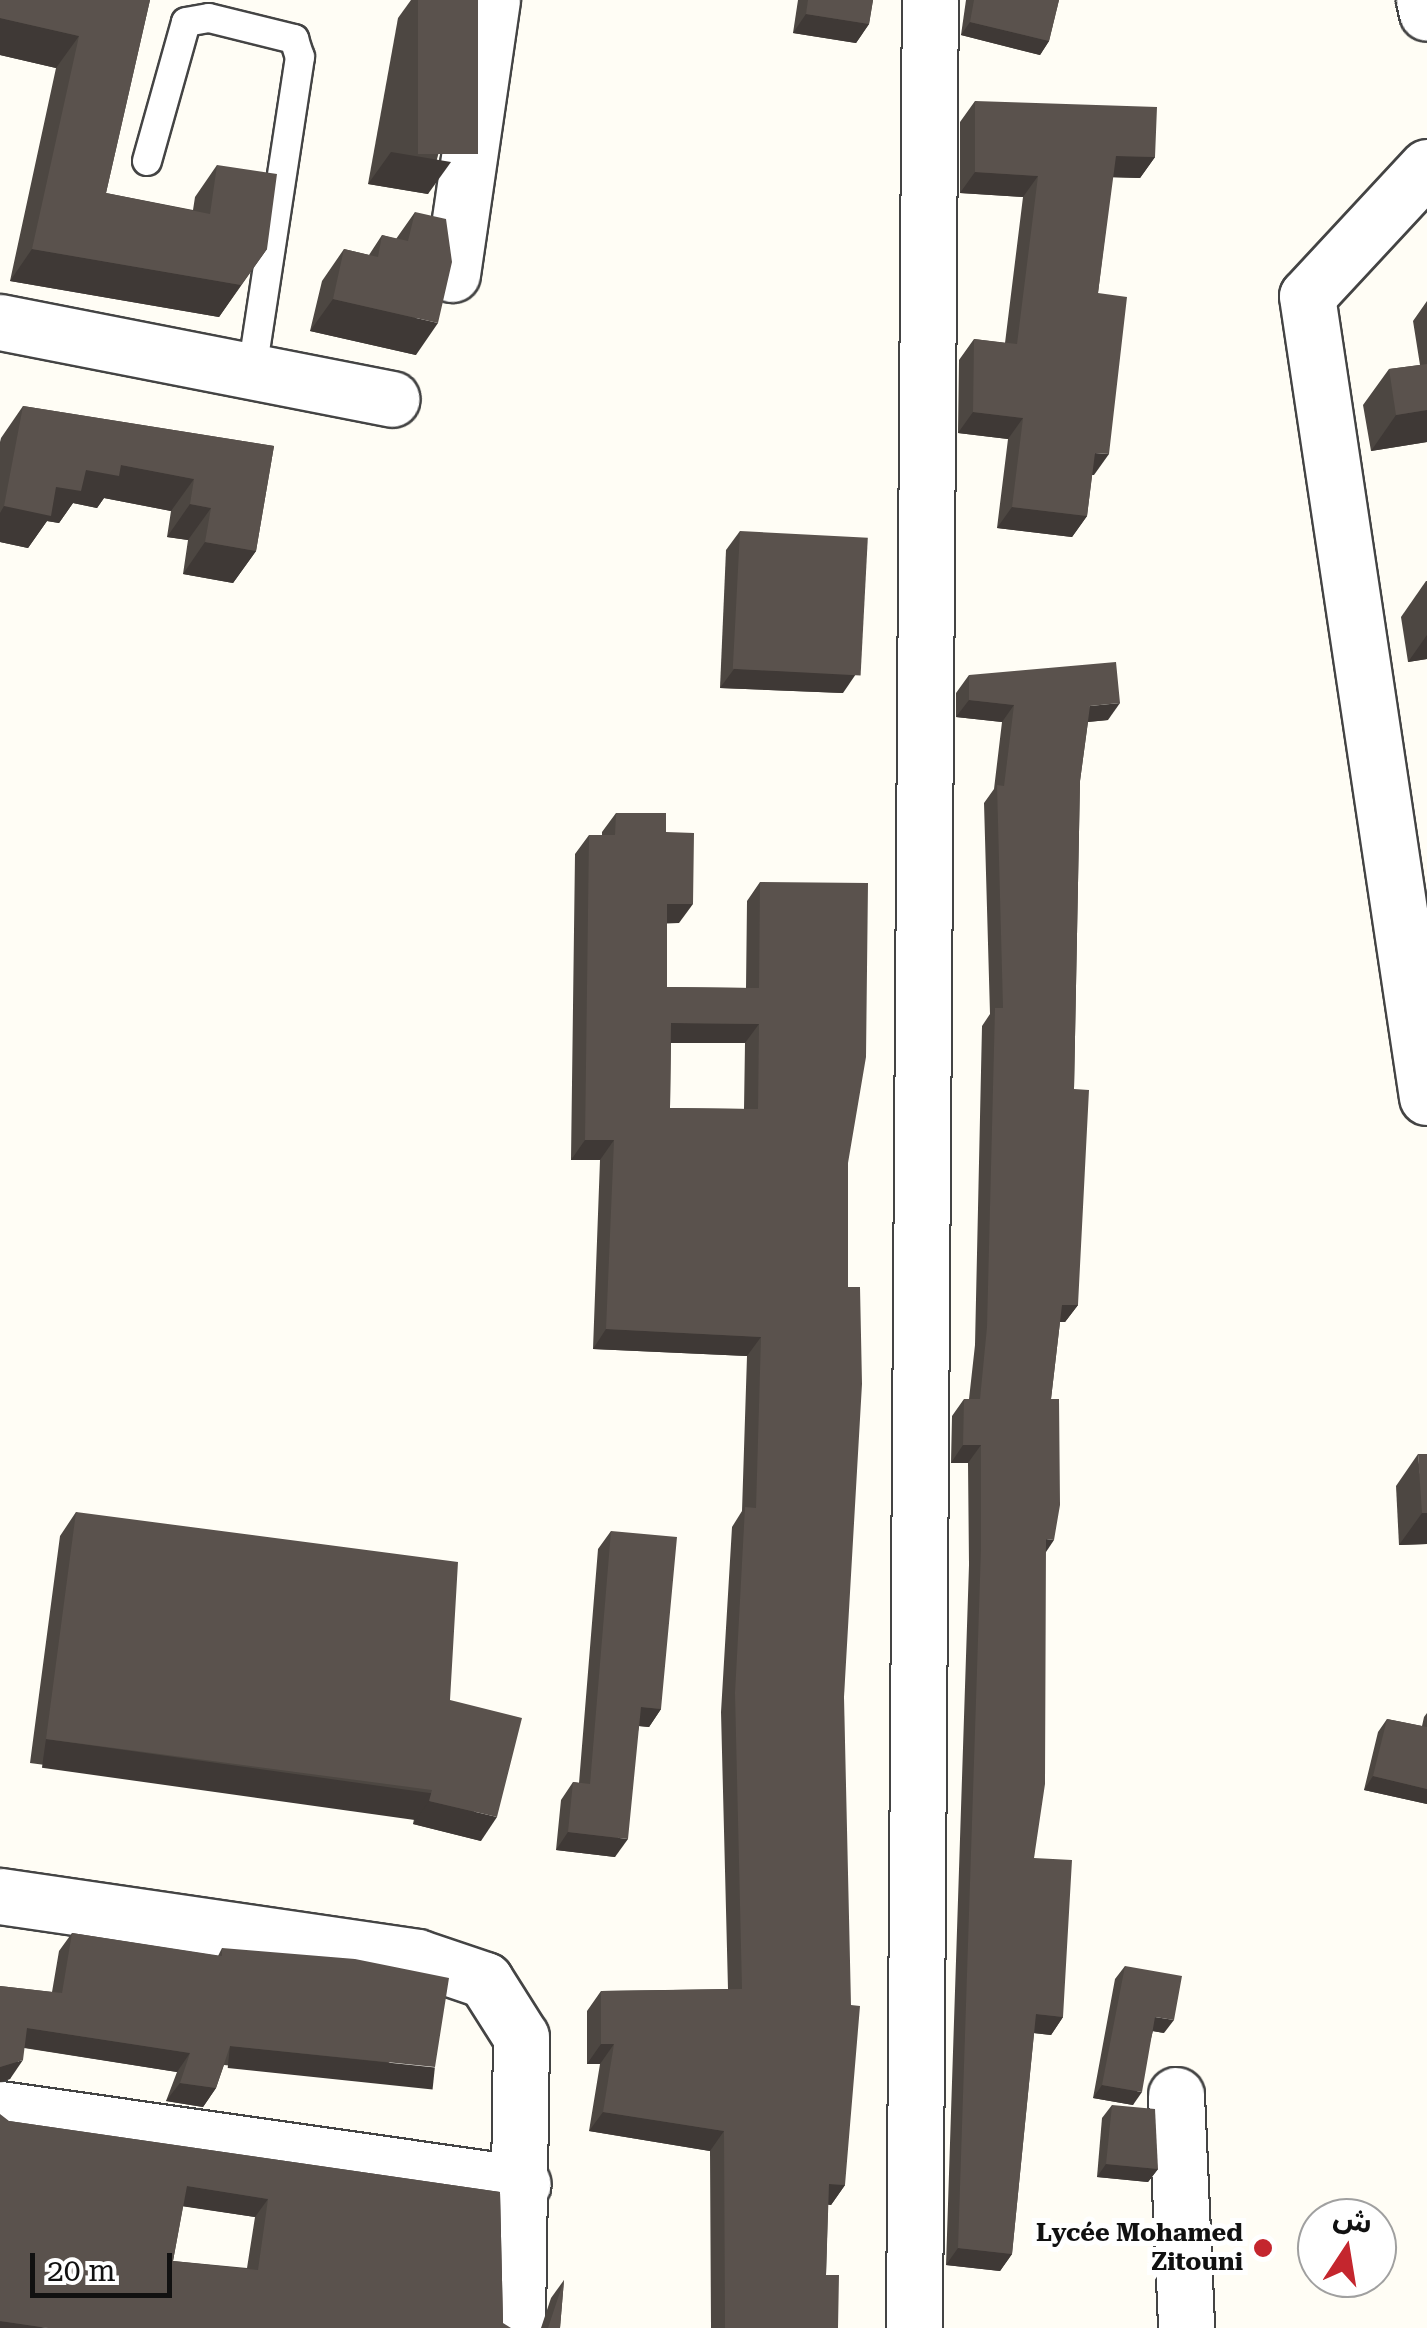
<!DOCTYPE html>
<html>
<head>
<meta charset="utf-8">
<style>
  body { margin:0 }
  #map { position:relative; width:1427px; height:2328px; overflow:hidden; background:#fffdf5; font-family:"Roboto Serif","Noto Sans Arabic",serif }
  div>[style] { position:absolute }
  .roads { filter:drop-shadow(2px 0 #444) drop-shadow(-2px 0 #444) drop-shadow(0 2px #444) drop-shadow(0 -2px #444) }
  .service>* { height:28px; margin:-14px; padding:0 14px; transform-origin:14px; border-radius:14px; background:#fff }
  .minor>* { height:55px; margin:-27.5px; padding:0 27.5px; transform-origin:27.5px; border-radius:27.5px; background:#fff }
  .wall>* { inset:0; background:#4d4742 }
  .shaded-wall>* { inset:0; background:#3f3936; transform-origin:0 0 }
  .building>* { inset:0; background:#5a524d; transform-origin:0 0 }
  .dots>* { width:28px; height:28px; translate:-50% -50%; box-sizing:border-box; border:5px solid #fff; border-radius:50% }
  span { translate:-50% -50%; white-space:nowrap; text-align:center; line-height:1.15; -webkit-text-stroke:10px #fff; paint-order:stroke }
  .poi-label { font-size:25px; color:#111; font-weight:700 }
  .right { translate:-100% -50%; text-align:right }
  .north { position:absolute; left:1297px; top:2198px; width:100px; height:100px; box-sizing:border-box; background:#fff; border:2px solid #a0a0a0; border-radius:50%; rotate:12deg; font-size:28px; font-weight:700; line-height:40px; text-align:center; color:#111 }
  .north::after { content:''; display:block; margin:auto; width:35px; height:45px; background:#c4262e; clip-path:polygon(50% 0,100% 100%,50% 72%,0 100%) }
  .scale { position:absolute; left:30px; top:2253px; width:142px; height:45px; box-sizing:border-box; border:5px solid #111; border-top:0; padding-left:12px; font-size:30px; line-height:35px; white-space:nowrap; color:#111; -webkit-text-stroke:8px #fff; paint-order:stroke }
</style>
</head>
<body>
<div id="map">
  <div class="roads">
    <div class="service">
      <div style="left:147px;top:161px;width:144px;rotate:-74.3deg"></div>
      <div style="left:186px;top:22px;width:23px;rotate:-10deg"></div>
      <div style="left:209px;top:18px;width:88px;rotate:13.9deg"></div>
      <div style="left:294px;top:39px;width:19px;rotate:72deg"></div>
      <div style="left:300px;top:57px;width:319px;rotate:98.7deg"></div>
    </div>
    <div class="minor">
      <div style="left:1424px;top:0;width:13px;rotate:77deg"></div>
      <div style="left:1427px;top:167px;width:176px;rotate:132.9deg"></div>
      <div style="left:1307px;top:296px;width:810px;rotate:81.48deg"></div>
      <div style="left:452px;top:274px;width:277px;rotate:-81.7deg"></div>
      <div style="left:0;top:322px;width:399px;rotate:11.1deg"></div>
      <div style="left:0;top:1896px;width:421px;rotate:8.3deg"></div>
      <div style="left:417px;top:1957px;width:72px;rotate:18.7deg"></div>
      <div style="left:485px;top:1980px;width:67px;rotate:57.7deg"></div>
      <div style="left:521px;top:2037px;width:289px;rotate:90.8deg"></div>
      <div style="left:1176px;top:2095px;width:233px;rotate:87.5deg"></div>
      <div style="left:0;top:2109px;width:528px;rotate:8.16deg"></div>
      <div style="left:914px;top:2328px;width:2328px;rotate:-89.61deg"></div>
    </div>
  </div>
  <div class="wall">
    <div style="clip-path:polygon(0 0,150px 0,106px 193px,193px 210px,195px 197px,217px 165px,267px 249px,219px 317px,10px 281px,56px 68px,0 55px)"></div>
    <div style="clip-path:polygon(411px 0,478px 0,428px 194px,368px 184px,398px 18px)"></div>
    <div style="clip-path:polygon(798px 0,873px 0,869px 24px,856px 43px,793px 33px)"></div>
    <div style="clip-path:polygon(966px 0,1059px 0,1049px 41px,1040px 55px,961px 35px)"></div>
    <div style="clip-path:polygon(975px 101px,1155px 157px,1140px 178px,1112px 177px,1098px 293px,1094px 475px,1092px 475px,1087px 516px,1072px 537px,997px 528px,1008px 439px,958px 433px,959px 360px,974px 339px,1005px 343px,1023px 197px,960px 193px,960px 122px)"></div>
    <div style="clip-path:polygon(415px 212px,416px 355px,310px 331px,322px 281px,344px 249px,369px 255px,382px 235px,396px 239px)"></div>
    <div style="clip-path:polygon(1427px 301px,1427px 442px,1371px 451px,1363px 405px,1389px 369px,1420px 365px,1413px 321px)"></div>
    <div style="clip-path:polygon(23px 406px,274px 446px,256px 551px,233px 583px,183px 574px,188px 540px,167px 537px,171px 511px,104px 498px,97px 508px,73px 503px,59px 523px,47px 521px,28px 548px,0 542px,0 442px,1px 438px)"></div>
    <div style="clip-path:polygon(740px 531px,843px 693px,720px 688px,726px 550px)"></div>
    <div style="clip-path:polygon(1426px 581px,1427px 581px,1427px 659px,1408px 662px,1401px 617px)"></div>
    <div style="clip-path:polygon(969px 675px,1108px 720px,1088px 722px,1080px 781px,1074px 1089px,1078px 1305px,1065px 1322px,1060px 1322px,1051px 1399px,1034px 1858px,1063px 2017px,1051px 2035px,1034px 2033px,1012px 2254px,1000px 2271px,946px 2265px,969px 1565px,968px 1463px,951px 1463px,952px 1416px,964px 1399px,969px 1399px,975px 1345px,982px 1026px,990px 1014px,984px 803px,994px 789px,1002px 722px,956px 717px,956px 693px)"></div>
    <div style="clip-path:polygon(evenodd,616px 813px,666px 832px,679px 923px,667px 923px,667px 987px,746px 988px,747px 901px,760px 882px,848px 1163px,844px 1697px,845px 2185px,831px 2205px,828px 2204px,826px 2275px,838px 2328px,711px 2328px,710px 2151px,589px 2131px,600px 2064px,587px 2064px,587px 2011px,601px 1991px,728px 1989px,721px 1712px,732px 1527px,742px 1511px,747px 1356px,593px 1349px,600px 1160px,571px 1160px,575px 854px,589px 835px,602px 835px,602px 832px,616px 813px,671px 1043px,745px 1043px,744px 1109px,670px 1108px,671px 1043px)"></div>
    <div style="clip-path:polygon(1418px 1454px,1427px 1544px,1399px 1545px,1396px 1486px)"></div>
    <div style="clip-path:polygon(76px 1512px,450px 1700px,481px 1841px,413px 1824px,415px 1814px,30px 1763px,60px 1536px)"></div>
    <div style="clip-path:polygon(611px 1531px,661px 1709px,649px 1727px,639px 1726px,615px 1857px,556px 1850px,561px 1800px,573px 1782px,579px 1783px,598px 1549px)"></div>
    <div style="clip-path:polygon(1427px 1713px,1427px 1804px,1364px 1790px,1378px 1732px,1387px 1719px,1422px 1726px,1424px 1717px)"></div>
    <div style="clip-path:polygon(72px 1933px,218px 1956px,222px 1948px,422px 2085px,224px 2065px,216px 2088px,203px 2107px,166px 2101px,177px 2072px,24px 2048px,10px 2079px,0 2082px,0 1986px,52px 1992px,59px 1951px)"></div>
    <div style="clip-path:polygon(1125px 1966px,1164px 2033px,1153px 2031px,1133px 2105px,1093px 2098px,1115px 1979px)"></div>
    <div style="clip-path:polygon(1112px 2105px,1158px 2169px,1148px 2182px,1097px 2177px,1102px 2118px)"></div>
    <div style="clip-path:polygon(evenodd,9px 2121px,500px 2192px,503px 2323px,0 2328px,9px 2121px,183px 2206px,255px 2217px,247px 2268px,173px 2261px,183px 2206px)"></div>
    <div style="clip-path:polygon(564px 2280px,560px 2328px,541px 2328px,551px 2298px)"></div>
  </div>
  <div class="shaded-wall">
    <div style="clip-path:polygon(806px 14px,869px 24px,856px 43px,793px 33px)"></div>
    <div style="clip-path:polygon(0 18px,79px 36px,56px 68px,0 55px)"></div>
    <div style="clip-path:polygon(970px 22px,1049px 41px,1040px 55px,961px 35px)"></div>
    <div style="clip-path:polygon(391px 152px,451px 162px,428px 194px,368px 184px)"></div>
    <div style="clip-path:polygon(1116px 156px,1155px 157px,1140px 178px,1101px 177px)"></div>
    <div style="clip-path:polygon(975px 172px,1038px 176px,1023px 197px,960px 193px)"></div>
    <div style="clip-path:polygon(32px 249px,241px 285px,219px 317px,10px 281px)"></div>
    <div style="clip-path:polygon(333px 299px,438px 323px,416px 355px,310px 331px)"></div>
    <div style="clip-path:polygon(1427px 410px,1427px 442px,1371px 451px,1396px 415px)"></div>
    <div style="clip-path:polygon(973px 412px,1023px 418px,1008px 439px,958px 433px)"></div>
    <div style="clip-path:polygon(1095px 453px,1109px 454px,1094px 475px,1080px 474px)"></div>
    <div style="clip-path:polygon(121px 465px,194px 479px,171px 511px,104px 498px,97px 508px,73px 503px,59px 523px,47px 521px,28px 548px,0 542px,0 513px,4px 506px,56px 487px,86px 470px)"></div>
    <div style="clip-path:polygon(190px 504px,211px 508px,188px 540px,167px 537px)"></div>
    <div style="clip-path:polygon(1012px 507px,1087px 516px,1072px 537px,997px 528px)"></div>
    <div style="clip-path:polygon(205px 542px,256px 551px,233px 583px,183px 574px)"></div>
    <div style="clip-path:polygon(1427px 635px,1427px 659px,1408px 662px)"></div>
    <div style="clip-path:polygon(734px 669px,856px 674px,843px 693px,720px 688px)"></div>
    <div style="clip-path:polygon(969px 700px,1014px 705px,1002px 722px,956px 717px)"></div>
    <div style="clip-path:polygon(1120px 703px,1108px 720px,1077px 723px,1090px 706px)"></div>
    <div style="clip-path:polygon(667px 904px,693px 904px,679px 923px,654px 924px)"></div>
    <div style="clip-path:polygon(671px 1023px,759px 1024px,745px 1043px,658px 1043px)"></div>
    <div style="clip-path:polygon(585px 1140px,614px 1140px,600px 1160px,571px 1160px)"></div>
    <div style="clip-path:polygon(1062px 1305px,1078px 1305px,1065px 1322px,1049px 1322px)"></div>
    <div style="clip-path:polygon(606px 1329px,761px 1337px,747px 1356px,593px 1349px)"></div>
    <div style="clip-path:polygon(963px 1445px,981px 1445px,968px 1463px,951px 1463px)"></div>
    <div style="clip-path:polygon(1422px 1513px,1427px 1513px,1427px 1544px,1399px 1545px)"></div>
    <div style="clip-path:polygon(1046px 1539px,1054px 1540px,1042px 1558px)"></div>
    <div style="clip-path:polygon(641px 1707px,661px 1709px,649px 1727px,628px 1725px)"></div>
    <div style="left:46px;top:1739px;width:389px;height:29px;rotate:8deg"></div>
    <div style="clip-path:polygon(1373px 1776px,1427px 1789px,1427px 1804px,1364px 1790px)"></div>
    <div style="clip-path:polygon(429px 1801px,497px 1817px,481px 1841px,413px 1824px)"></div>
    <div style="clip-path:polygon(568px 1832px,628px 1839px,615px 1857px,556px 1850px)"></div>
    <div style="clip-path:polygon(1036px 2014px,1063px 2017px,1051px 2035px,1024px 2032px)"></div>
    <div style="clip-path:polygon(1155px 2017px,1174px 2020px,1164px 2033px,1146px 2030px)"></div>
    <div style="clip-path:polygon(27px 2028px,190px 2053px,177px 2072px,14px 2046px)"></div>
    <div style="clip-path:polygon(601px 2044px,614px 2044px,600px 2064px,587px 2064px)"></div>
    <div style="left:230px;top:2046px;width:206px;height:22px;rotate:6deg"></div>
    <div style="clip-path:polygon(23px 2060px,10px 2079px,0 2082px,0 2067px)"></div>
    <div style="clip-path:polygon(180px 2083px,216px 2088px,203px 2107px,166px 2101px)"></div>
    <div style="clip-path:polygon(1102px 2085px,1142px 2092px,1133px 2105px,1093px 2098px)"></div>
    <div style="clip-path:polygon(603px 2112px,724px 2131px,710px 2151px,589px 2131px)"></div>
    <div style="clip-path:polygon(1106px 2164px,1158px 2169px,1148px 2182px,1097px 2177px)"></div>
    <div style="clip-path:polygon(829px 2184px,845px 2185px,831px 2205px,815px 2204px)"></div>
    <div style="clip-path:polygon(187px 2186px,268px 2199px,255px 2217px,174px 2205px)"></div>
    <div style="clip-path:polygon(958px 2248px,1012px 2254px,1000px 2271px,946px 2265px)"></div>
    <div style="clip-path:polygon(0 2321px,48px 2328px,0 2328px)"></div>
  </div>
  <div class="building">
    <div style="clip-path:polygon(0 0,150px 0,106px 193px,210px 214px,217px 165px,277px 174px,267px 249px,241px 285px,32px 249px,79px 36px,0 18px)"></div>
    <div style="left:418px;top:0;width:60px;height:154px"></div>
    <div style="clip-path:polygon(808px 0,873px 0,869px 24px,806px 14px)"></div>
    <div style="clip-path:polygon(974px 0,1059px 0,1049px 41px,970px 22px)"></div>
    <div style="clip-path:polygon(975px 101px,1157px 107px,1155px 157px,1116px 156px,1098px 293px,1127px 297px,1109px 454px,1095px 453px,1087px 516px,1012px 507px,1023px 418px,973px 412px,974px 339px,1017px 344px,1038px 176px,975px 172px)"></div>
    <div style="clip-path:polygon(415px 212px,446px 219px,452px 262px,438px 323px,333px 299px,344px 249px,378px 257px,382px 235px,408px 241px)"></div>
    <div style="clip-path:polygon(1427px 364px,1427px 410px,1396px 415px,1389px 369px)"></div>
    <div style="clip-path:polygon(23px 406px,274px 446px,256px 551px,205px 542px,211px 508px,190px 504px,194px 479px,121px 465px,119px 476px,86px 470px,81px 491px,56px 487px,51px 516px,4px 506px)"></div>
    <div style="left:740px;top:531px;width:128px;height:138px;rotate:3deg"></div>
    <div style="clip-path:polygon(1116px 662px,1120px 703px,1090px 706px,1080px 781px,1074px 1089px,1089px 1090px,1078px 1305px,1062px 1305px,1051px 1399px,1059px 1399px,1060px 1505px,1054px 1540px,1046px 1539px,1045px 1784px,1034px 1858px,1072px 1860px,1063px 2017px,1036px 2014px,1012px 2254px,958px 2248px,981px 1548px,981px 1445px,963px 1445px,964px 1399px,980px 1399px,987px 1327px,995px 1008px,1003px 1008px,997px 785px,1004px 786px,1014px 705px,969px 700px,969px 675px)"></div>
    <div style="clip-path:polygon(evenodd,616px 813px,666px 813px,666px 832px,694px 833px,693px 904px,667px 904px,667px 987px,759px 988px,760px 882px,868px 883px,866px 1057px,848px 1163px,848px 1287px,860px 1287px,862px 1384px,844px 1697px,851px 2005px,860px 2006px,845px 2185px,829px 2184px,826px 2275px,839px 2275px,838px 2328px,725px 2328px,724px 2131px,603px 2112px,614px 2044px,601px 2044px,601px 1991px,742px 1989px,735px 1693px,745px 1507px,756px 1508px,761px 1337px,606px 1329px,614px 1140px,585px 1140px,589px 835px,615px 835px,616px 813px,671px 1023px,759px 1024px,758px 1109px,670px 1108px,671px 1023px)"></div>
    <div style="clip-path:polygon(1418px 1454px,1427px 1454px,1427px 1513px,1422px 1513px)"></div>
    <div style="clip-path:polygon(76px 1512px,458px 1562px,450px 1700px,522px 1718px,497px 1817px,429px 1801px,432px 1790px,46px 1739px)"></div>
    <div style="clip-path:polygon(611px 1531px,677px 1537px,661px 1709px,641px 1707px,628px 1839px,568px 1832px,573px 1782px,590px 1784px)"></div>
    <div style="clip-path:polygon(1387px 1719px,1427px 1727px,1427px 1789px,1373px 1776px)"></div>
    <div style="clip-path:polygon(72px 1933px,222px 1956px,222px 1948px,355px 1959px,449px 1978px,435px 2067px,230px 2046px,216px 2088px,180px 2083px,190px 2053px,27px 2028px,23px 2060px,0 2067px,0 1986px,62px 1993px)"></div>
    <div style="clip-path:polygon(1125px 1966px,1182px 1976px,1174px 2020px,1155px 2017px,1142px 2092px,1102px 2085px)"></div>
    <div style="clip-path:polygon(1112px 2105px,1155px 2109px,1158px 2169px,1106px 2164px)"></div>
    <div style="clip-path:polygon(evenodd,0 2114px,9px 2121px,500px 2192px,503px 2323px,511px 2328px,48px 2328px,0 2321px,0 2114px,187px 2186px,268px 2199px,258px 2270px,173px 2261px,187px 2186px)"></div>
    <div style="clip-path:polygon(564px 2280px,560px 2328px,548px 2328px)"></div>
  </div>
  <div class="dots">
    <div style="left:1263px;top:2248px;background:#c4262e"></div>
  </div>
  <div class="poi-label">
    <span class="right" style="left:1243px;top:2248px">Lycée Mohamed<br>Zitouni</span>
  </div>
  <div class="north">ش</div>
  <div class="scale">20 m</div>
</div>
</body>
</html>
